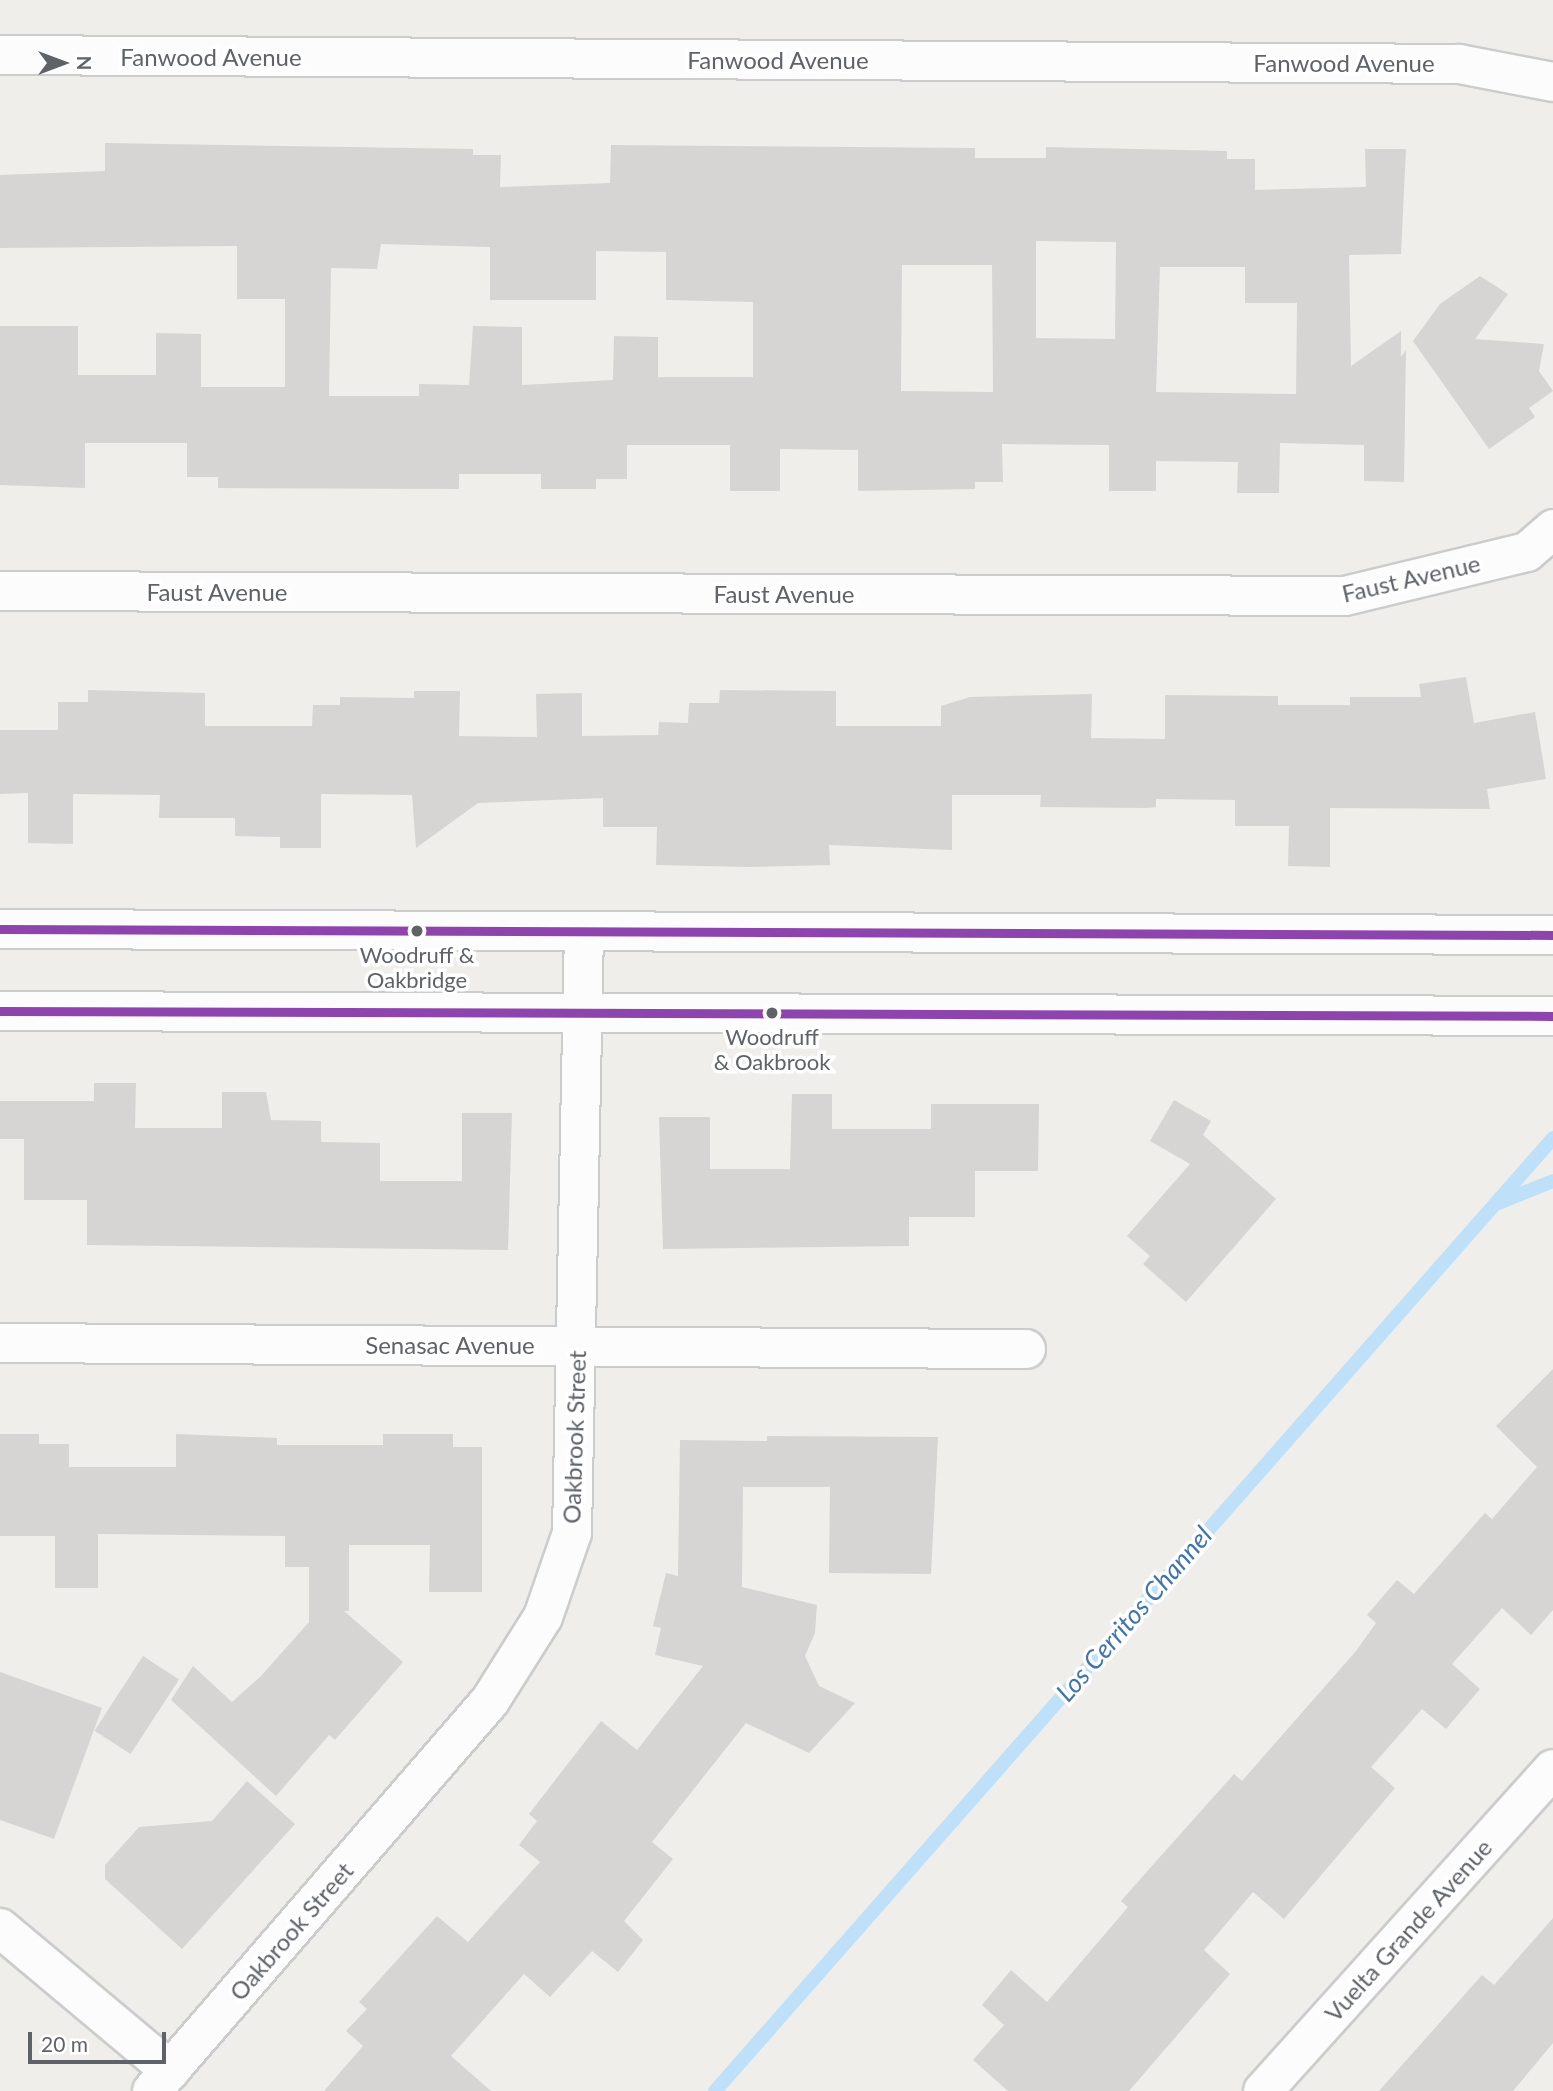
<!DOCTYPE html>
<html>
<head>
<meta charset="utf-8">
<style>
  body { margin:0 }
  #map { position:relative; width:1553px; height:2091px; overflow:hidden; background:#efeeea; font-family:Lato,sans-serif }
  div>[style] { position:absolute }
  .stream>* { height:14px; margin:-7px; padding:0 7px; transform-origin:7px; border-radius:7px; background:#bfe0f9 }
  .building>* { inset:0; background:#d6d5d3; transform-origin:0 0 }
  .roads { filter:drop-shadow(2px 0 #cbcccc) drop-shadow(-2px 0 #cbcccc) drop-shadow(0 2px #cbcccc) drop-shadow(0 -2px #cbcccc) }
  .street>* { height:38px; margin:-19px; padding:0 19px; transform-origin:19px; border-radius:19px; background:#fdfcfc }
  .secondary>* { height:38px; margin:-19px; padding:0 19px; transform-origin:19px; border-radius:19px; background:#fdfcfc }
  .bus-1>* { height:9px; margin:-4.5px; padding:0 4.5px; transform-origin:4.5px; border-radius:4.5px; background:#8e44ad }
  .dots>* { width:19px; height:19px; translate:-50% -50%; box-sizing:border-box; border:4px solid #fff; border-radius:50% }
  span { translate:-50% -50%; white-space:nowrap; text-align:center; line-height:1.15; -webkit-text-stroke:7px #fff; paint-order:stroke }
  .bus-label { font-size:22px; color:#5f6368 }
  .street-label { font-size:24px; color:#5f6368 }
  .water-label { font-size:26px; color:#4174aa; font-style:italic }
  .north { position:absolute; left:28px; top:28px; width:70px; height:70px; -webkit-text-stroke:5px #fff; paint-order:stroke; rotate:90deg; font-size:19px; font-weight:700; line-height:28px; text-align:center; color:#5f6368 }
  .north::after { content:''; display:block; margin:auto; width:24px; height:32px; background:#5f6368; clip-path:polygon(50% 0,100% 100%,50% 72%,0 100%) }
  .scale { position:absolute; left:28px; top:2032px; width:138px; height:32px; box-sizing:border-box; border:4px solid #5f6368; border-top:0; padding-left:9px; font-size:21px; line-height:24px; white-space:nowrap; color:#5f6368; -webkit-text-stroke:5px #fff; paint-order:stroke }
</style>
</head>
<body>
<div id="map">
  <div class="stream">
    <div style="left:1496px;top:1204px;width:61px;rotate:-22deg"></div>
    <div style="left:715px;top:2091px;width:1269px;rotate:-48.67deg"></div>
  </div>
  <div class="building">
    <div style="clip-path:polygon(evenodd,105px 143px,473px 149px,473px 155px,501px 155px,500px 187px,610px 183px,611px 145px,975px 148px,975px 158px,1046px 158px,1046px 147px,1227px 151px,1227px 159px,1255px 159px,1255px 190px,1366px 187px,1365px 149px,1406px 149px,1401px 254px,1349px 255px,1351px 366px,1401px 331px,1401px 357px,1406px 350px,1404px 482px,1364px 481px,1364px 445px,1280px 443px,1279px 493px,1237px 493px,1238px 462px,1156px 461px,1156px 491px,1109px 491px,1109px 445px,1002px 444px,1003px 482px,975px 482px,975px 489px,858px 491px,858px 450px,780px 449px,780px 491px,730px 491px,730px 445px,627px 445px,627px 479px,596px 479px,596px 489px,541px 489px,541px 474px,459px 474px,459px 489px,218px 488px,218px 477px,187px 477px,187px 443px,85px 443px,85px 488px,0 485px,0 326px,78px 326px,78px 375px,156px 375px,156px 333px,201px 334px,201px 387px,285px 387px,285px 299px,237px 299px,237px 246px,0 248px,0 175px,105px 171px,105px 143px,1036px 241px,1116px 242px,1115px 339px,1036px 338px,1036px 241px,105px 143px,381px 244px,490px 247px,490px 300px,596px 300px,596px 251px,666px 252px,666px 300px,753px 302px,753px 377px,658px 377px,658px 337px,614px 336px,613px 380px,522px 385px,522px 327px,473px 326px,469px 385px,419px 384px,419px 396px,329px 396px,331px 268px,377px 269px,381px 244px,105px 143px,902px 265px,992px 265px,993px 392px,901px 391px,902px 265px,105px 143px,1160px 267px,1245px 267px,1245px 303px,1297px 303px,1296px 394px,1156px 392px,1160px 267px)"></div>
    <div style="clip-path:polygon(1480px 276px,1508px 294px,1475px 339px,1544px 344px,1539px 371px,1553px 391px,1529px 408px,1535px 417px,1489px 449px,1413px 341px,1440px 304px)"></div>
    <div style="clip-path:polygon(1466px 677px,1474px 723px,1535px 712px,1546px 779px,1487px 789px,1490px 809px,1330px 808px,1330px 867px,1288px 866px,1289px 826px,1235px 826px,1235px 800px,1156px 799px,1156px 807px,1147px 808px,1040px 807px,1041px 795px,952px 795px,952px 850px,829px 845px,830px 865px,749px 867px,656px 865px,657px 827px,603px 827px,603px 798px,478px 803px,416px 848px,412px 795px,321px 794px,321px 848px,280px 848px,280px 837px,235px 836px,235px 818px,159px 818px,160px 795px,73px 794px,73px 844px,28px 843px,28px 793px,0 794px,0 730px,58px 730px,58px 702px,88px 702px,88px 690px,205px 693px,205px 726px,312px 726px,313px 705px,340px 705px,340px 697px,414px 698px,414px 691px,460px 691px,459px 736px,537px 737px,536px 694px,582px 693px,582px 736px,658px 735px,659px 722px,688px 723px,689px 703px,719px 703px,720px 690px,836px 691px,836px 726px,941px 726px,941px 706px,970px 697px,1092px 694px,1091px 738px,1165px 739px,1165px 695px,1278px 696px,1278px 705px,1350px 705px,1350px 697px,1421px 697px,1419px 684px)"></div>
    <div style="clip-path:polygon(94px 1083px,136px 1083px,135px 1128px,222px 1128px,222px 1092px,266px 1092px,271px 1120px,321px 1121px,321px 1142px,380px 1143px,380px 1181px,462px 1181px,462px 1113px,512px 1113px,508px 1250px,87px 1245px,87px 1200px,24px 1200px,24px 1139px,0 1139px,0 1101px,94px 1101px)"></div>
    <div style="clip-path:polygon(792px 1094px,832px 1094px,832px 1129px,931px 1129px,931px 1104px,1039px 1104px,1038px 1171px,975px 1171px,975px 1217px,909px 1217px,909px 1246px,663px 1249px,659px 1117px,710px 1117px,710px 1169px,790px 1169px)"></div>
    <div style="clip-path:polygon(1174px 1100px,1211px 1121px,1203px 1135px,1276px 1199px,1186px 1302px,1143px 1264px,1150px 1256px,1127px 1236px,1190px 1164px,1150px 1141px)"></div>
    <div style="clip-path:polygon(1553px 1369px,1553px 1610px,1531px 1635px,1502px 1608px,1452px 1664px,1480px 1689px,1446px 1729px,1422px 1709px,1371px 1767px,1395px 1788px,1284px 1919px,1253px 1892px,1204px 1950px,1230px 1974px,1129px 2091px,1008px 2091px,973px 2060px,1004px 2025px,982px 2005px,1011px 1970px,1047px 2002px,1128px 1907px,1121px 1901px,1151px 1867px,1234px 1774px,1242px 1781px,1356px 1651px,1376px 1623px,1367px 1615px,1397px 1580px,1414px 1594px,1485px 1513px,1492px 1519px,1537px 1467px,1496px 1426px)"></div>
    <div style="clip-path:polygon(0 1434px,39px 1434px,39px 1444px,69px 1444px,69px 1467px,176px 1467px,176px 1434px,277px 1438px,277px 1445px,383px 1445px,383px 1434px,453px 1434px,453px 1447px,482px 1447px,482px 1592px,429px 1592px,430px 1545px,349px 1545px,349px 1611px,344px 1611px,403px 1662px,335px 1740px,329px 1735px,276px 1796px,171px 1700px,193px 1666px,232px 1702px,261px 1676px,309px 1622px,309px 1567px,285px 1567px,285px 1536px,98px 1534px,98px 1588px,55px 1588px,55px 1536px,0 1536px)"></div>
    <div style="clip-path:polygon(767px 1436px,938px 1437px,931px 1574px,829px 1573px,830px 1487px,743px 1487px,742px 1587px,817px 1605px,815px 1633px,805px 1656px,819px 1686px,855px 1703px,809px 1753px,746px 1723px,652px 1842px,673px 1859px,624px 1921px,643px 1940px,618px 1972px,592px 1951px,550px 1997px,524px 1974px,451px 2056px,491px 2091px,324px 2091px,363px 2046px,346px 2031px,367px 2009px,359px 2002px,437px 1916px,468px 1942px,540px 1862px,519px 1845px,537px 1821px,529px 1814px,601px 1721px,637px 1750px,703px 1666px,655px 1655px,661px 1628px,653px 1626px,666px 1573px,678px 1576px,680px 1440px,767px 1441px)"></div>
    <div style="left:143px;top:1656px;width:43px;height:89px;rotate:33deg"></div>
    <div style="clip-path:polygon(0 1672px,102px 1708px,54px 1839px,0 1820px)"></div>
    <div style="clip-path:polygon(247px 1781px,295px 1824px,182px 1949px,105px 1879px,105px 1865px,139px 1827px,212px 1821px)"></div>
    <div style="clip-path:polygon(1553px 1918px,1553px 2043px,1513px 2091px,1379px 2091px,1482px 1975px,1494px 1985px)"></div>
  </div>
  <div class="roads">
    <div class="street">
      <div style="left:0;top:55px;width:1459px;rotate:0.35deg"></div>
      <div style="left:1459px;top:64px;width:96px;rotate:10.8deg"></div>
      <div style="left:0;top:591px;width:1345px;rotate:0.21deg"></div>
      <div style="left:1345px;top:596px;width:187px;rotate:-13.6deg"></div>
      <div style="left:1527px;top:552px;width:35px;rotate:-41deg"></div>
      <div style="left:0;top:1343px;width:1026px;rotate:0.34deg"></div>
      <div style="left:0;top:1928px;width:222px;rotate:39.9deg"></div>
      <div style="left:152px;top:2091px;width:516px;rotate:-49.09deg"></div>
      <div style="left:490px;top:1701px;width:99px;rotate:-57.8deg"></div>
      <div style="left:543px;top:1617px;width:89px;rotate:-71deg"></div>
      <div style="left:572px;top:1533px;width:601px;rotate:-88.86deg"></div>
      <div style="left:1263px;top:2091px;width:433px;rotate:-48deg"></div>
    </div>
    <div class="secondary">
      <div style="left:0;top:929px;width:1553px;rotate:0.22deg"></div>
      <div style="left:0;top:1011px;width:1553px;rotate:0.18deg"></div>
    </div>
  </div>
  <div class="bus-1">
    <div style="left:0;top:929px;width:1553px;rotate:0.22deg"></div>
    <div style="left:0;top:1011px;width:1553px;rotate:0.18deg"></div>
  </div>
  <div class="dots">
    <div style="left:417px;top:931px;background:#5f6368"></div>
    <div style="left:772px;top:1013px;background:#5f6368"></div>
  </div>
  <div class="bus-label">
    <span style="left:417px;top:967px">Woodruff &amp;<br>Oakbridge</span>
    <span style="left:772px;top:1049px">Woodruff<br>&amp; Oakbrook</span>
  </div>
  <div class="street-label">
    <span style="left:211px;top:57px">Fanwood Avenue</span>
    <span style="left:778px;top:60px">Fanwood Avenue</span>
    <span style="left:1344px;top:63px">Fanwood Avenue</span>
    <span style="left:1411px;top:578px;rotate:-13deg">Faust Avenue</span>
    <span style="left:217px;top:592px">Faust Avenue</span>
    <span style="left:784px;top:594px">Faust Avenue</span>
    <span style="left:450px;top:1345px">Senasac Avenue</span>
    <span style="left:574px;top:1437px;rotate:-88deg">Oakbrook Street</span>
    <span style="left:1408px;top:1930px;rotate:-48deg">Vuelta Grande Avenue</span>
    <span style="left:291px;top:1931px;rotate:-49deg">Oakbrook Street</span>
  </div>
  <div class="water-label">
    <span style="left:1134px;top:1614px;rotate:-49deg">Los Cerritos Channel</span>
  </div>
  <div class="north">N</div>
  <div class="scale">20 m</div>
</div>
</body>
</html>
